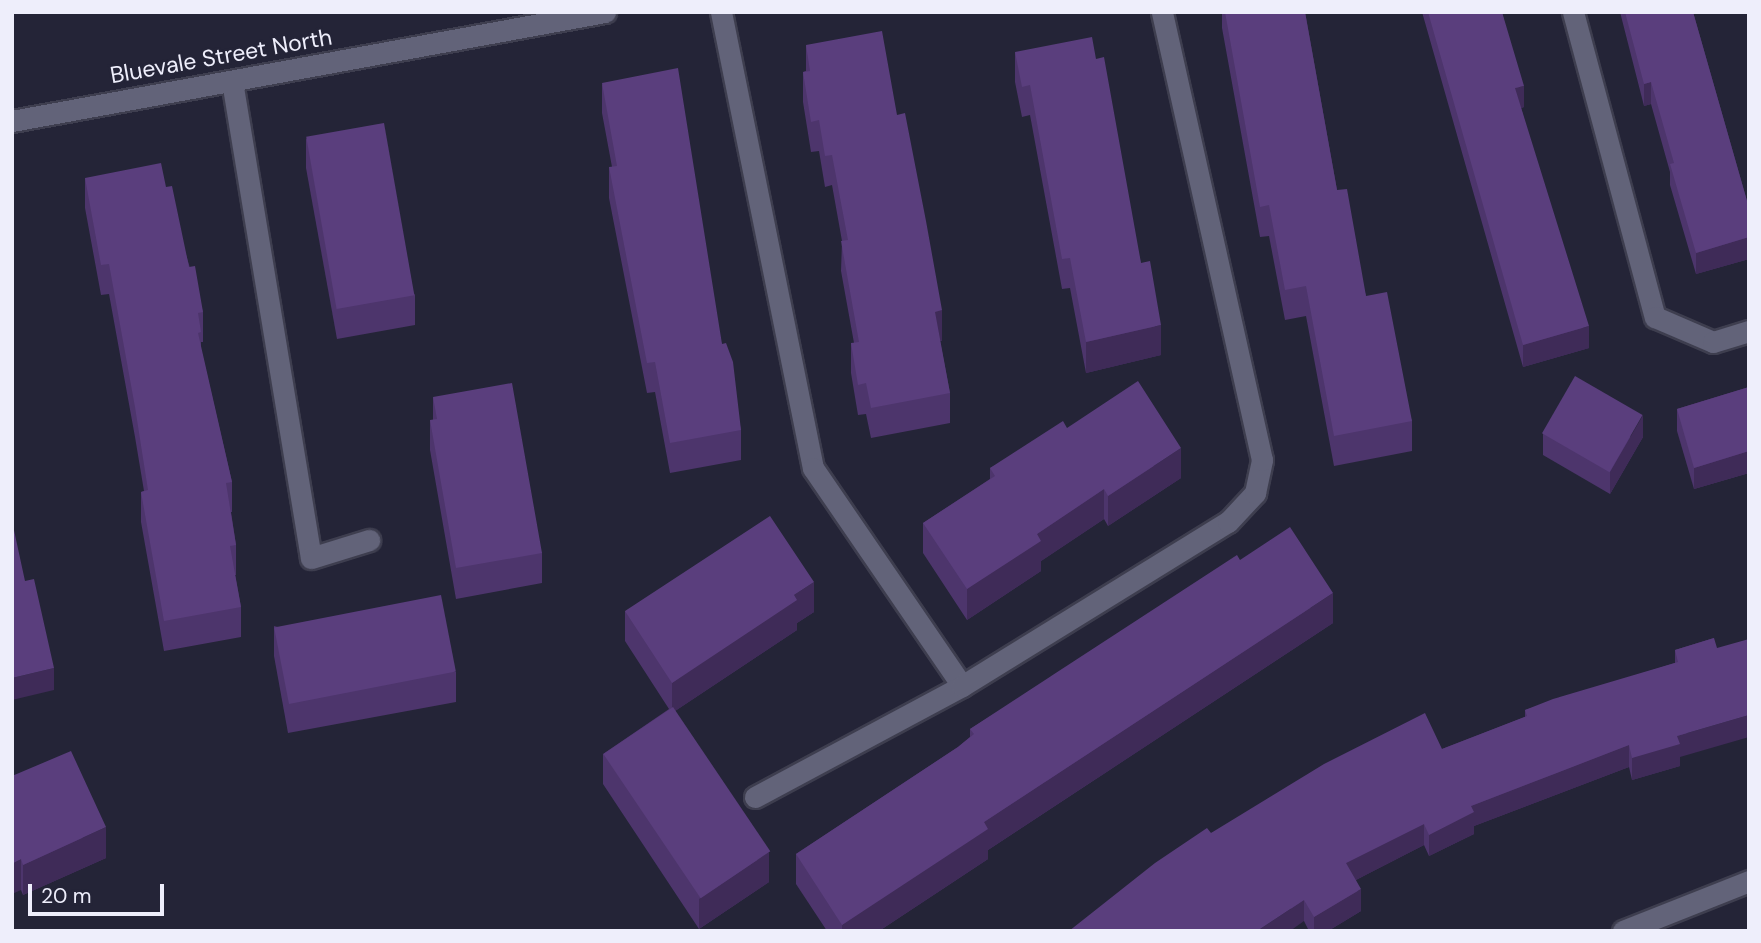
<!DOCTYPE html>
<html>
<head>
<meta charset="utf-8">
<style>
  body { margin:0 }
  #map { position:relative; width:1761px; height:943px; overflow:hidden; background:#242437; font-family:"DM Sans",sans-serif }
  div>[style] { position:absolute }
  .roads { filter:drop-shadow(2px 0 #3e3e4f) drop-shadow(-2px 0 #3e3e4f) drop-shadow(0 2px #3e3e4f) drop-shadow(0 -2px #3e3e4f) }
  .service>* { height:21px; margin:-10.5px; padding:0 10.5px; transform-origin:10.5px; border-radius:10.5px; background:#626379 }
  .minor>* { height:21px; margin:-10.5px; padding:0 10.5px; transform-origin:10.5px; border-radius:10.5px; background:#626379 }
  .wall>* { inset:0; background:#4d356c }
  .shaded-wall>* { inset:0; background:#3f2b58; transform-origin:0 0 }
  .building>* { inset:0; background:#5a3e7d; transform-origin:0 0 }
  span { translate:-50% -50%; white-space:nowrap; text-align:center; line-height:1.15; -webkit-text-stroke:5px #242437; paint-order:stroke }
  .street-label { font-size:23px; color:#eeeefb }
  .frame { position:absolute; inset:0; border:14px solid #eeeefb; pointer-events:none }
  .scale { position:absolute; left:28px; top:884px; width:136px; height:32px; box-sizing:border-box; border:4px solid #eeeefb; border-top:0; padding-left:9px; font-size:21px; line-height:24px; white-space:nowrap; color:#eeeefb; -webkit-text-stroke:5px #242437; paint-order:stroke }
</style>
</head>
<body>
<div id="map">
  <div class="roads">
    <div class="service">
      <div style="left:721px;top:12px;width:465px;rotate:78.6deg"></div>
      <div style="left:813px;top:468px;width:264px;rotate:55.6deg"></div>
      <div style="left:1573px;top:12px;width:316px;rotate:75deg"></div>
      <div style="left:1655px;top:317px;width:63px;rotate:23.3deg"></div>
      <div style="left:1713px;top:342px;width:38px;rotate:-17deg"></div>
      <div style="left:232px;top:81px;width:483px;rotate:80.6deg"></div>
      <div style="left:311px;top:558px;width:61px;rotate:-17.2deg"></div>
      <div style="left:755px;top:797px;width:235px;rotate:-28.2deg"></div>
      <div style="left:962px;top:686px;width:312px;rotate:-31.7deg"></div>
      <div style="left:1228px;top:522px;width:40px;rotate:-47deg"></div>
      <div style="left:1255px;top:493px;width:34px;rotate:-78deg"></div>
      <div style="left:1262px;top:460px;width:459px;rotate:-102.6deg"></div>
    </div>
    <div class="minor">
      <div style="left:12px;top:121px;width:603px;rotate:-10.42deg"></div>
      <div style="left:1623px;top:931px;width:136px;rotate:-21.6deg"></div>
    </div>
  </div>
  <div class="wall">
    <div style="clip-path:polygon(1222px 12px,1305px 12px,1337px 190px,1366px 296px,1412px 421px,1412px 451px,1334px 466px,1306px 316px,1285px 320px,1269px 236px,1260px 237px,1222px 28px)"></div>
    <div style="clip-path:polygon(1422px 12px,1502px 12px,1524px 107px,1521px 108px,1589px 348px,1523px 367px)"></div>
    <div style="clip-path:polygon(1620px 12px,1693px 12px,1749px 208px,1749px 259px,1696px 274px,1670px 185px,1670px 172px,1651px 104px,1644px 106px)"></div>
    <div style="clip-path:polygon(806px 45px,897px 115px,942px 341px,940px 341px,950px 393px,950px 423px,871px 438px,866px 414px,858px 415px,851px 373px,851px 343px,854px 343px,841px 271px,842px 241px,832px 185px,825px 187px,819px 151px,811px 152px,803px 102px,803px 72px,806px 71px)"></div>
    <div style="clip-path:polygon(1015px 52px,1096px 59px,1161px 355px,1086px 373px,1070px 288px,1062px 289px,1030px 115px,1022px 117px,1015px 82px)"></div>
    <div style="clip-path:polygon(602px 83px,722px 344px,741px 430px,741px 460px,670px 473px,655px 392px,647px 393px,609px 198px,609px 167px,612px 167px,602px 113px)"></div>
    <div style="clip-path:polygon(306px 138px,415px 295px,415px 325px,337px 339px,306px 168px)"></div>
    <div style="clip-path:polygon(85px 178px,166px 187px,203px 312px,203px 342px,201px 342px,201px 349px,232px 482px,232px 512px,231px 512px,236px 545px,236px 575px,235px 575px,241px 607px,241px 637px,164px 651px,141px 522px,141px 492px,144px 491px,135px 437px,109px 294px,101px 295px,85px 208px)"></div>
    <div style="clip-path:polygon(1749px 387px,1749px 473px,1694px 489px,1677px 431px,1677px 409px)"></div>
    <div style="clip-path:polygon(433px 397px,542px 553px,542px 583px,456px 599px,430px 450px,430px 420px,433px 420px)"></div>
    <div style="clip-path:polygon(1067px 428px,1181px 478px,1108px 526px,1104px 519px,1041px 561px,1041px 571px,967px 620px,923px 553px,923px 523px,990px 479px,990px 468px)"></div>
    <div style="clip-path:polygon(1543px 434px,1643px 437px,1610px 494px,1543px 455px)"></div>
    <div style="clip-path:polygon(1240px 560px,1333px 623px,988px 850px,988px 859px,879px 931px,827px 931px,796px 884px,796px 854px,958px 747px,970px 737px,970px 729px)"></div>
    <div style="clip-path:polygon(625px 611px,814px 612px,797px 623px,797px 630px,675px 711px,769px 882px,699px 929px,603px 784px,603px 754px,669px 709px,625px 641px)"></div>
    <div style="clip-path:polygon(274px 626px,456px 672px,456px 702px,288px 733px,274px 656px)"></div>
    <div style="clip-path:polygon(1714px 638px,1680px 757px,1680px 766px,1632px 780px,1629px 767px,1474px 826px,1474px 834px,1429px 856px,1424px 845px,1356px 880px,1361px 911px,1328px 931px,1309px 931px,1304px 921px,1211px 833px,1442px 749px,1525px 717px,1525px 710px,1675px 663px,1675px 650px)"></div>
    <div style="clip-path:polygon(12px 776px,106px 858px,23px 895px,21px 890px)"></div>
  </div>
  <div class="shaded-wall">
    <div style="clip-path:polygon(1651px 82px,1651px 104px,1644px 106px,1644px 84px)"></div>
    <div style="clip-path:polygon(1524px 86px,1524px 107px,1515px 110px,1515px 88px)"></div>
    <div style="clip-path:polygon(1749px 237px,1749px 259px,1696px 274px,1696px 253px)"></div>
    <div style="left:942px;top:310px;width:31px;height:7px;rotate:90deg"></div>
    <div style="clip-path:polygon(1161px 325px,1161px 355px,1086px 373px,1086px 342px)"></div>
    <div style="clip-path:polygon(1589px 326px,1589px 348px,1523px 367px,1523px 345px)"></div>
    <div style="clip-path:polygon(1643px 415px,1643px 437px,1610px 494px,1610px 472px)"></div>
    <div style="clip-path:polygon(1181px 448px,1181px 478px,1108px 526px,1108px 496px)"></div>
    <div style="clip-path:polygon(1749px 451px,1749px 473px,1694px 489px,1694px 468px)"></div>
    <div style="clip-path:polygon(1104px 489px,1104px 519px,1041px 561px,1041px 571px,967px 620px,967px 589px,1037px 534px)"></div>
    <div style="clip-path:polygon(814px 582px,814px 612px,797px 623px,797px 630px,672px 713px,672px 683px,794px 595px)"></div>
    <div style="clip-path:polygon(1333px 593px,1333px 623px,988px 850px,988px 859px,879px 931px,842px 931px,842px 925px,984px 822px)"></div>
    <div style="clip-path:polygon(54px 668px,54px 690px,12px 700px,12px 678px)"></div>
    <div style="clip-path:polygon(1749px 715px,1749px 737px,1680px 757px,1680px 766px,1632px 780px,1632px 758px,1677px 736px)"></div>
    <div style="clip-path:polygon(1629px 745px,1629px 767px,1474px 826px,1474px 834px,1429px 856px,1429px 835px,1471px 806px)"></div>
    <div style="clip-path:polygon(1424px 824px,1424px 845px,1346px 885px,1346px 863px)"></div>
    <div style="clip-path:polygon(106px 827px,106px 858px,23px 895px,23px 865px)"></div>
    <div style="clip-path:polygon(769px 852px,769px 882px,699px 929px,699px 899px)"></div>
    <div style="clip-path:polygon(21px 859px,21px 890px,12px 894px,12px 864px)"></div>
    <div style="clip-path:polygon(1361px 889px,1361px 911px,1328px 931px,1314px 931px,1314px 917px)"></div>
    <div style="clip-path:polygon(1304px 900px,1304px 921px,1290px 931px,1257px 931px)"></div>
  </div>
  <div class="building">
    <div style="clip-path:polygon(1225px 12px,1305px 12px,1337px 190px,1347px 189px,1366px 296px,1387px 292px,1412px 421px,1334px 436px,1306px 286px,1285px 290px,1269px 205px,1260px 207px)"></div>
    <div style="clip-path:polygon(1428px 12px,1502px 12px,1524px 86px,1515px 88px,1589px 326px,1523px 345px)"></div>
    <div style="clip-path:polygon(1625px 12px,1693px 12px,1749px 208px,1749px 237px,1696px 253px,1670px 164px,1674px 163px,1651px 82px,1644px 84px)"></div>
    <div style="clip-path:polygon(882px 31px,897px 115px,905px 113px,926px 221px,942px 310px,935px 312px,950px 393px,871px 408px,866px 383px,858px 385px,851px 343px,859px 342px,841px 241px,848px 240px,832px 155px,825px 156px,819px 120px,811px 122px,803px 72px,810px 71px,806px 45px)"></div>
    <div style="clip-path:polygon(1092px 37px,1096px 59px,1104px 57px,1141px 263px,1150px 261px,1161px 325px,1086px 342px,1070px 258px,1062px 259px,1030px 85px,1022px 87px,1015px 52px)"></div>
    <div style="clip-path:polygon(678px 68px,722px 344px,726px 343px,733px 362px,741px 430px,670px 443px,655px 362px,647px 363px,609px 167px,617px 166px,602px 83px)"></div>
    <div style="left:384px;top:123px;width:175px;height:79px;rotate:80deg"></div>
    <div style="clip-path:polygon(161px 163px,166px 187px,172px 186px,189px 267px,195px 266px,203px 312px,198px 313px,201px 332px,198px 333px,232px 482px,226px 483px,236px 545px,230px 546px,241px 607px,164px 621px,141px 492px,148px 490px,135px 407px,109px 264px,101px 265px,85px 178px)"></div>
    <div style="left:1575px;top:376px;width:78px;height:66px;rotate:30deg"></div>
    <div style="clip-path:polygon(1138px 381px,1181px 448px,1108px 496px,1104px 489px,1037px 534px,1041px 541px,967px 589px,923px 523px,995px 476px,990px 468px,1063px 421px,1067px 428px)"></div>
    <div style="clip-path:polygon(512px 383px,542px 553px,456px 568px,430px 420px,437px 419px,433px 397px)"></div>
    <div style="clip-path:polygon(1749px 387px,1749px 451px,1694px 468px,1677px 409px)"></div>
    <div style="clip-path:polygon(770px 516px,814px 582px,794px 595px,797px 600px,672px 683px,625px 611px)"></div>
    <div style="clip-path:polygon(12px 521px,25px 581px,34px 579px,54px 668px,12px 678px)"></div>
    <div style="clip-path:polygon(1290px 527px,1333px 593px,984px 822px,988px 829px,842px 925px,796px 854px,958px 747px,974px 734px,970px 729px,1237px 555px,1240px 560px)"></div>
    <div style="left:441px;top:595px;width:78px;height:170px;rotate:79deg"></div>
    <div style="clip-path:polygon(1714px 638px,1717px 648px,1749px 639px,1749px 715px,1677px 736px,1680px 744px,1632px 758px,1629px 745px,1471px 806px,1474px 812px,1429px 835px,1424px 824px,1346px 863px,1361px 889px,1314px 917px,1304px 900px,1257px 931px,1069px 931px,1155px 863px,1207px 828px,1211px 833px,1324px 764px,1425px 713px,1442px 749px,1527px 716px,1525px 710px,1553px 699px,1678px 662px,1675px 650px)"></div>
    <div style="left:673px;top:707px;width:174px;height:84px;rotate:56deg"></div>
    <div style="clip-path:polygon(71px 751px,106px 827px,23px 865px,21px 859px,12px 864px,12px 776px)"></div>
  </div>
  <div class="street-label">
    <span style="left:221px;top:56px;rotate:-10deg">Bluevale Street North</span>
  </div>
  <div class="frame"></div>
  <div class="scale">20 m</div>
</div>
</body>
</html>
